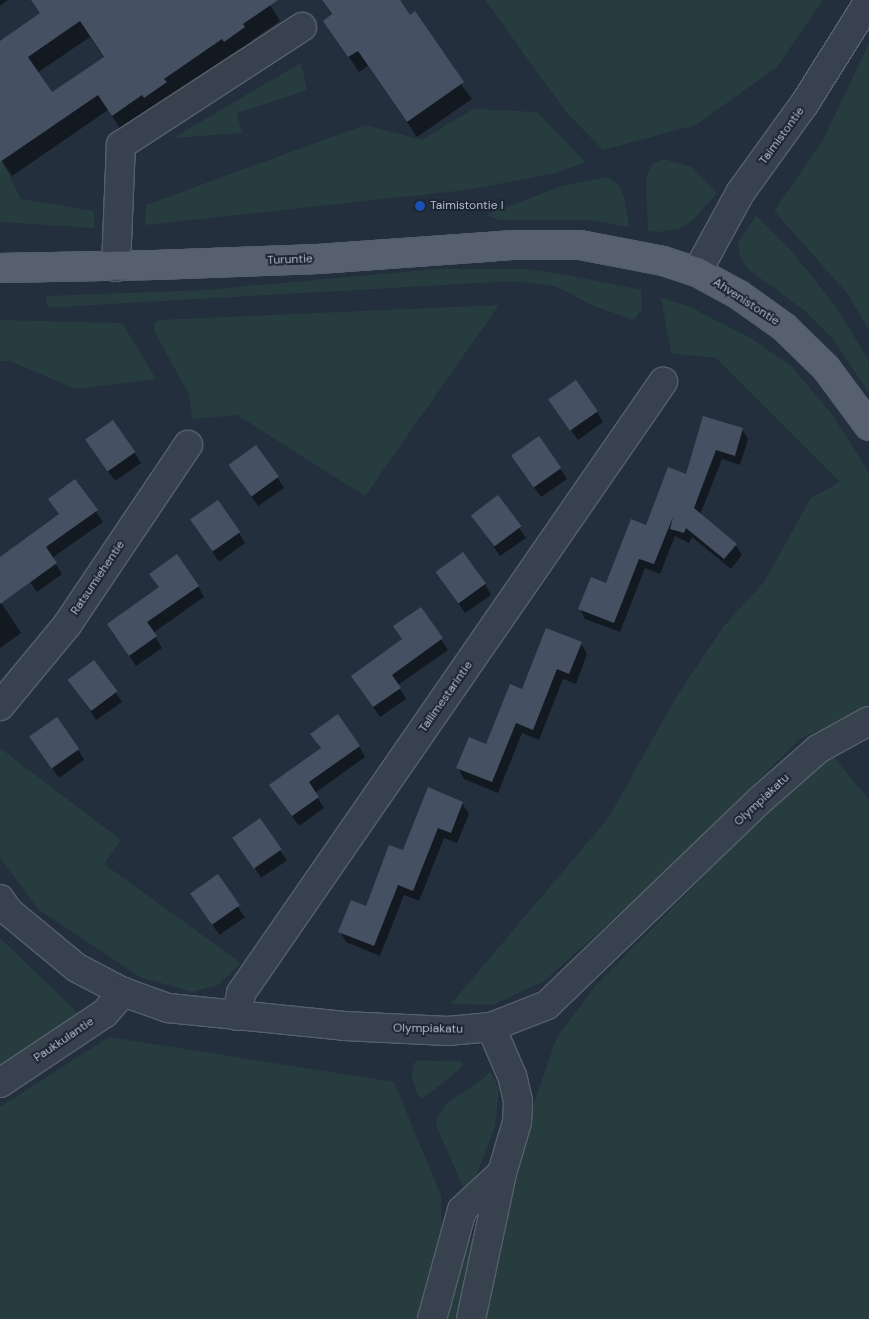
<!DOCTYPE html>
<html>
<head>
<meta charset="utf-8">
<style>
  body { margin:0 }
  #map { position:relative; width:869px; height:1319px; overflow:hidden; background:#242f3e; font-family:"DM Sans",sans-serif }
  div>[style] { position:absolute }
  .green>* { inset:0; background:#263c3f }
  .shadow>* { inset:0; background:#0007; transform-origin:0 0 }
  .building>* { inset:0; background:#455162; transform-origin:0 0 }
  .roads { filter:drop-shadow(1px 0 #565f6c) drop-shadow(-1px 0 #565f6c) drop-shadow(0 1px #565f6c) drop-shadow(0 -1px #565f6c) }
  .minor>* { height:28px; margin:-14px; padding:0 14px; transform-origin:14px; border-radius:14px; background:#38414e }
  .major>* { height:28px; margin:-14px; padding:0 14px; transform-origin:14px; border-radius:14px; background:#56606e }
  .dots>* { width:14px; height:14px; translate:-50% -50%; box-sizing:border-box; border:2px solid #1d2633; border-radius:50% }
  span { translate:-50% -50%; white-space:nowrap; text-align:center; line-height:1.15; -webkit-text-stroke:4px #1d2633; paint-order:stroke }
  .street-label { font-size:12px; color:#b4bcc9 }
  .poi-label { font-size:12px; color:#b4bcc9 }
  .left { translate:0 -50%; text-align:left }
</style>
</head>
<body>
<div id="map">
  <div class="green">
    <div style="clip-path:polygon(485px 0,823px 0,777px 67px,696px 125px,603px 150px,566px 112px)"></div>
    <div style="clip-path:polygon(869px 43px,869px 330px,847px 293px,774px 211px,823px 140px)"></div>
    <div style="clip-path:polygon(301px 63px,307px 90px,237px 113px,242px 133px,173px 138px)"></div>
    <div style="clip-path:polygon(473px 109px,537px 112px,585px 162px,556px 173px,467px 190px,145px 225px,146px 205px,365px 125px,422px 140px)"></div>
    <div style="clip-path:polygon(0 157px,21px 199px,94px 211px,95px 228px,0 222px)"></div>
    <div style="clip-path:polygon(664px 159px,691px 167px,717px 193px,694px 219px,679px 229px,658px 232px,648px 231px,646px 179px,652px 164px)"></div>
    <div style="clip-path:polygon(607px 177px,619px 185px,624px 197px,629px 227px,589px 220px,500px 220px,486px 215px,562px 186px)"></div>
    <div style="clip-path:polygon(756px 216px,791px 250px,837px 308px,869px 361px,869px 393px,833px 339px,805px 311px,749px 270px,740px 257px,738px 243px)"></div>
    <div style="clip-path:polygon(436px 269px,527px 269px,561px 274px,641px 290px,642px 309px,634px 320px,594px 306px,555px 286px,513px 281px,57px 307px,47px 306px,46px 296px,205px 290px)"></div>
    <div style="clip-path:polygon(661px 297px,690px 307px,754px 340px,792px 367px,831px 413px,866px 468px,869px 475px,869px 706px,800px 739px,646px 890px,544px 981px,493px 1005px,451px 1004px,609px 817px,678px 694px,724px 626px,764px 582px,811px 498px,840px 482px,716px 358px,671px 353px)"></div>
    <div style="clip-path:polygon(499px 305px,365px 496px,237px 415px,193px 419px,188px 393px,154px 331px,154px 324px,159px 320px)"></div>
    <div style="clip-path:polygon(0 320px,122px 323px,156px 379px,75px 389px,10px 361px,0 361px)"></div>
    <div style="clip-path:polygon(0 748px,121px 840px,104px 864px,241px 963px,218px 985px,192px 992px,140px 977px,38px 909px,0 858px)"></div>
    <div style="clip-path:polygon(832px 755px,869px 800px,869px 1319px,0 1319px,0 1107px,109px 1037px,394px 1082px,441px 1196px,442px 1238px,496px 1242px,518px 1149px,557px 1037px,596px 985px,793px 786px)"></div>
    <div style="clip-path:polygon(0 938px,81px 1016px,0 1071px)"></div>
    <div style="clip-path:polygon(419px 1060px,462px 1062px,462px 1067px,424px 1098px,418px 1096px,412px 1078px,413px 1064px)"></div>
    <div style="clip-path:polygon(490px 1071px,499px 1089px,495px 1127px,472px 1186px,464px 1189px,436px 1125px,437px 1117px,446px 1104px,483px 1079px)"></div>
  </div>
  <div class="shadow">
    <div style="clip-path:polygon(0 0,8px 0,0 6px)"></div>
    <div style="clip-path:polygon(evenodd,32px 0,267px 0,280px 21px,252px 40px,254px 44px,234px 57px,232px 54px,122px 131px,108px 110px,12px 176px,0 158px,0 42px,41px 14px,32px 0,90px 37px,104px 58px,52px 94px,37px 73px,90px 37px)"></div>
    <div style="clip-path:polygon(322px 0,398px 0,472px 99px,417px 137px,368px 66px,359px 72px,325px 21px,332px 16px)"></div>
    <div style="clip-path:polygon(556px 410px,597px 412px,603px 422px,578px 440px)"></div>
    <div style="clip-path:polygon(704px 417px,742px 429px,748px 439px,740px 465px,722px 459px,700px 515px,736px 545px,742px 555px,731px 569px,692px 537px,689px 543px,675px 536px,660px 574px,645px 568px,620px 632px,585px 619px,580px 608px,606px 585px,687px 476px)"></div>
    <div style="clip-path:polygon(93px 451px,134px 452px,141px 463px,115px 481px)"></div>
    <div style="clip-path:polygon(519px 467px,560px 468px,567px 479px,541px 497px)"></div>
    <div style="clip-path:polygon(237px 476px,278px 478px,284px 488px,258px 506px)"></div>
    <div style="clip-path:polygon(75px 481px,103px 522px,52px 558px,62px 574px,37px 592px,16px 562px,60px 515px,50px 499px)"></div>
    <div style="clip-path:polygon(498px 497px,526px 538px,500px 556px,479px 526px)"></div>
    <div style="clip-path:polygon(192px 521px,239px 533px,245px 543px,219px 562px)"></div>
    <div style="clip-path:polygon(151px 574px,198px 586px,204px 597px,153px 633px,162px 648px,136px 666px,109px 625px,160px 588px)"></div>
    <div style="clip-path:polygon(444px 583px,485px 584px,491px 595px,465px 613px)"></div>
    <div style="clip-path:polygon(0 601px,21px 633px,0 648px)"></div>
    <div style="clip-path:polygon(421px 609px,448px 650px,398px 685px,406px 699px,380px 717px,359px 687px,403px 640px)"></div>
    <div style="clip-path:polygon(581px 643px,587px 654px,576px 684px,563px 679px,539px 740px,522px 733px,498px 793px,464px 779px,458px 768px,487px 745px,523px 691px)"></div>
    <div style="clip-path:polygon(69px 679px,115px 692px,122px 702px,96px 720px)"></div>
    <div style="clip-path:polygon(312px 734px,359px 746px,365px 757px,315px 793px,324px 808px,299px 826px,271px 785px,321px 749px)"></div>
    <div style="clip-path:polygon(31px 737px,78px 749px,84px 760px,59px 778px)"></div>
    <div style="clip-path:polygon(462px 803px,469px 814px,457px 843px,444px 838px,419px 901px,404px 895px,380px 956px,346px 942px,340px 931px,366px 908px,404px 852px)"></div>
    <div style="left:259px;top:819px;width:50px;height:31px;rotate:56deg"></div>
    <div style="left:217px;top:876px;width:50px;height:31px;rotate:56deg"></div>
  </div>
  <div class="building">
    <div style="clip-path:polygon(evenodd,31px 0,278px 0,243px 24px,245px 27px,224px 42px,222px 39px,164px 79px,167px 82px,144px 98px,142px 95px,112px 116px,98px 95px,0 162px,0 41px,40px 13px,31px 0,80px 21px,104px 57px,52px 92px,28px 57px,80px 21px)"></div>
    <div style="clip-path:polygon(322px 0,400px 0,410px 15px,415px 11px,464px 82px,407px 122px,358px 51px,348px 57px,323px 21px,332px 14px)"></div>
    <div style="left:576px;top:380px;width:38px;height:34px;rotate:55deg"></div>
    <div style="clip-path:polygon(703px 416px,743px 428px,735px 456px,716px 450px,694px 508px,737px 544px,724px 559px,686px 528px,684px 533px,670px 529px,673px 517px,654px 564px,639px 559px,614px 623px,578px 609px,591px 577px,606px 583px,631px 519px,646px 525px,668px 467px,686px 474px)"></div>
    <div style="left:113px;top:420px;width:39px;height:34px;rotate:55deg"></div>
    <div style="left:539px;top:436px;width:39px;height:34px;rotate:55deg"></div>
    <div style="left:256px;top:445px;width:39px;height:34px;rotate:54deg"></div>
    <div style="clip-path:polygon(75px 479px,98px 510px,46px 547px,57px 563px,0 604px,0 557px,59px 514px,48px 499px)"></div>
    <div style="left:498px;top:495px;width:39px;height:34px;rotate:53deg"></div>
    <div style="left:218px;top:500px;width:39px;height:34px;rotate:55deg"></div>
    <div style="left:463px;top:552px;width:39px;height:34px;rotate:54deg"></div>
    <div style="clip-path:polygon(177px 554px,199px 586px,147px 622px,157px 636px,129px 656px,107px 624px,159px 587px,149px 574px)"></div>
    <div style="clip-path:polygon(421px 607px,443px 638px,392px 675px,401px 688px,373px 707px,351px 676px,402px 639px,393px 626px)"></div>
    <div style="clip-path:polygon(546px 628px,582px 642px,569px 674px,557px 669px,533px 730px,516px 723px,492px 782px,456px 768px,469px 737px,486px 744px,510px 684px,522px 689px)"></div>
    <div style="left:94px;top:660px;width:39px;height:33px;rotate:53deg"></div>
    <div style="clip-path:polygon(338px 714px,360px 746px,309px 782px,319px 797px,292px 816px,269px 785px,321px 748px,310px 734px)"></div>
    <div style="left:57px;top:717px;width:39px;height:34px;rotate:55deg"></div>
    <div style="clip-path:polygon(428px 787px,463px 802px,451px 833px,438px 828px,413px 891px,398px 885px,374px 946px,338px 932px,351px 900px,366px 906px,389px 845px,403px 850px)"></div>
    <div style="left:260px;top:818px;width:38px;height:34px;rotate:55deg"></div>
    <div style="left:218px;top:874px;width:38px;height:34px;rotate:55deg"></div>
  </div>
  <div class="roads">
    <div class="minor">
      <div style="left:116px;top:267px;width:122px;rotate:-87.7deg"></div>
      <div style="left:121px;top:145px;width:216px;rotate:-33.1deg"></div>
      <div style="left:697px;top:272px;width:90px;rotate:-61.4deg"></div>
      <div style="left:740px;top:193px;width:111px;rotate:-54.2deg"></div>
      <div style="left:805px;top:103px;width:120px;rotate:-57.9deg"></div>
      <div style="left:0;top:706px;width:105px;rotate:-50.4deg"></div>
      <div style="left:67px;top:625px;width:217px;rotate:-56.1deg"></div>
      <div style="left:0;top:899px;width:14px;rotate:56deg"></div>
      <div style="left:8px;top:911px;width:89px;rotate:39.6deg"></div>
      <div style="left:77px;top:968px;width:52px;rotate:27.6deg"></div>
      <div style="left:123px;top:992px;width:48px;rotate:19.6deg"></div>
      <div style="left:168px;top:1008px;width:177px;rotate:5.8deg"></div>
      <div style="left:344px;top:1026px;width:104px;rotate:2.8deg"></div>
      <div style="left:448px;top:1031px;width:43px;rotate:-5.3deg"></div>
      <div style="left:491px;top:1027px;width:60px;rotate:-21.4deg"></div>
      <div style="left:547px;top:1005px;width:296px;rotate:-43.9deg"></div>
      <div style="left:760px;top:800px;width:77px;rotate:-41.3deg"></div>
      <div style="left:818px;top:749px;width:58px;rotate:-28.8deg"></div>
      <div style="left:237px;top:1016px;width:23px;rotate:-80deg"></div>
      <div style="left:241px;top:993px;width:743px;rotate:-55.37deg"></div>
      <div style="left:0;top:1083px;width:126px;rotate:-33.7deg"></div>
      <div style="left:105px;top:1013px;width:28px;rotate:-49deg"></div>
      <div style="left:432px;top:1319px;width:113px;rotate:-74.6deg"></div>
      <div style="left:462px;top:1210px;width:54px;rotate:-42.8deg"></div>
      <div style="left:471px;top:1319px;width:149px;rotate:-78deg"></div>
      <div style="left:502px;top:1173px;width:53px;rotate:-73.6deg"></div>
      <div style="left:517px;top:1122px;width:21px;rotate:-87deg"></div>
      <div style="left:518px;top:1101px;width:26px;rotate:-103deg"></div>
      <div style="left:512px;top:1076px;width:53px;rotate:-113.2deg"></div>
    </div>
    <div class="major">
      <div style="left:0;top:268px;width:155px;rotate:-1.1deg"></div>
      <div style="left:155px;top:265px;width:163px;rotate:-2.1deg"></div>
      <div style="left:318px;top:259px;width:194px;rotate:-4.1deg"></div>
      <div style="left:511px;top:245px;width:69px"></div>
      <div style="left:580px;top:245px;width:85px;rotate:10.9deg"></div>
      <div style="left:663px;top:261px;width:36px;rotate:18deg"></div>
      <div style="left:697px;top:272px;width:48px;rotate:28.7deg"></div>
      <div style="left:739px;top:295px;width:55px;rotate:35.4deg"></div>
      <div style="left:784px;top:327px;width:59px;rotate:44.3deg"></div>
      <div style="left:826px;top:368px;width:72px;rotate:53.4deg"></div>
    </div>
  </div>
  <div class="dots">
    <div style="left:420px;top:206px;background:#1a4fb4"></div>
  </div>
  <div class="street-label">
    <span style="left:782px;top:136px;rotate:-54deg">Taimistontie</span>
    <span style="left:290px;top:260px;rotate:-2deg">Turuntie</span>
    <span style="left:746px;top:302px;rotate:33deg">Ahvenistontie</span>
    <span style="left:98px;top:578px;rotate:-56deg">Ratsumiehentie</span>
    <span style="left:446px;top:697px;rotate:-55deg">Tallimestarintie</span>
    <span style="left:762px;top:800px;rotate:-43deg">Olympiakatu</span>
    <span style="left:428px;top:1029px;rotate:1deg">Olympiakatu</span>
    <span style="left:64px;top:1040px;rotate:-34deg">Paukkulantie</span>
  </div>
  <div class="poi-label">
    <span class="left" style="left:430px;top:206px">Taimistontie I</span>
  </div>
</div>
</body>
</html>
